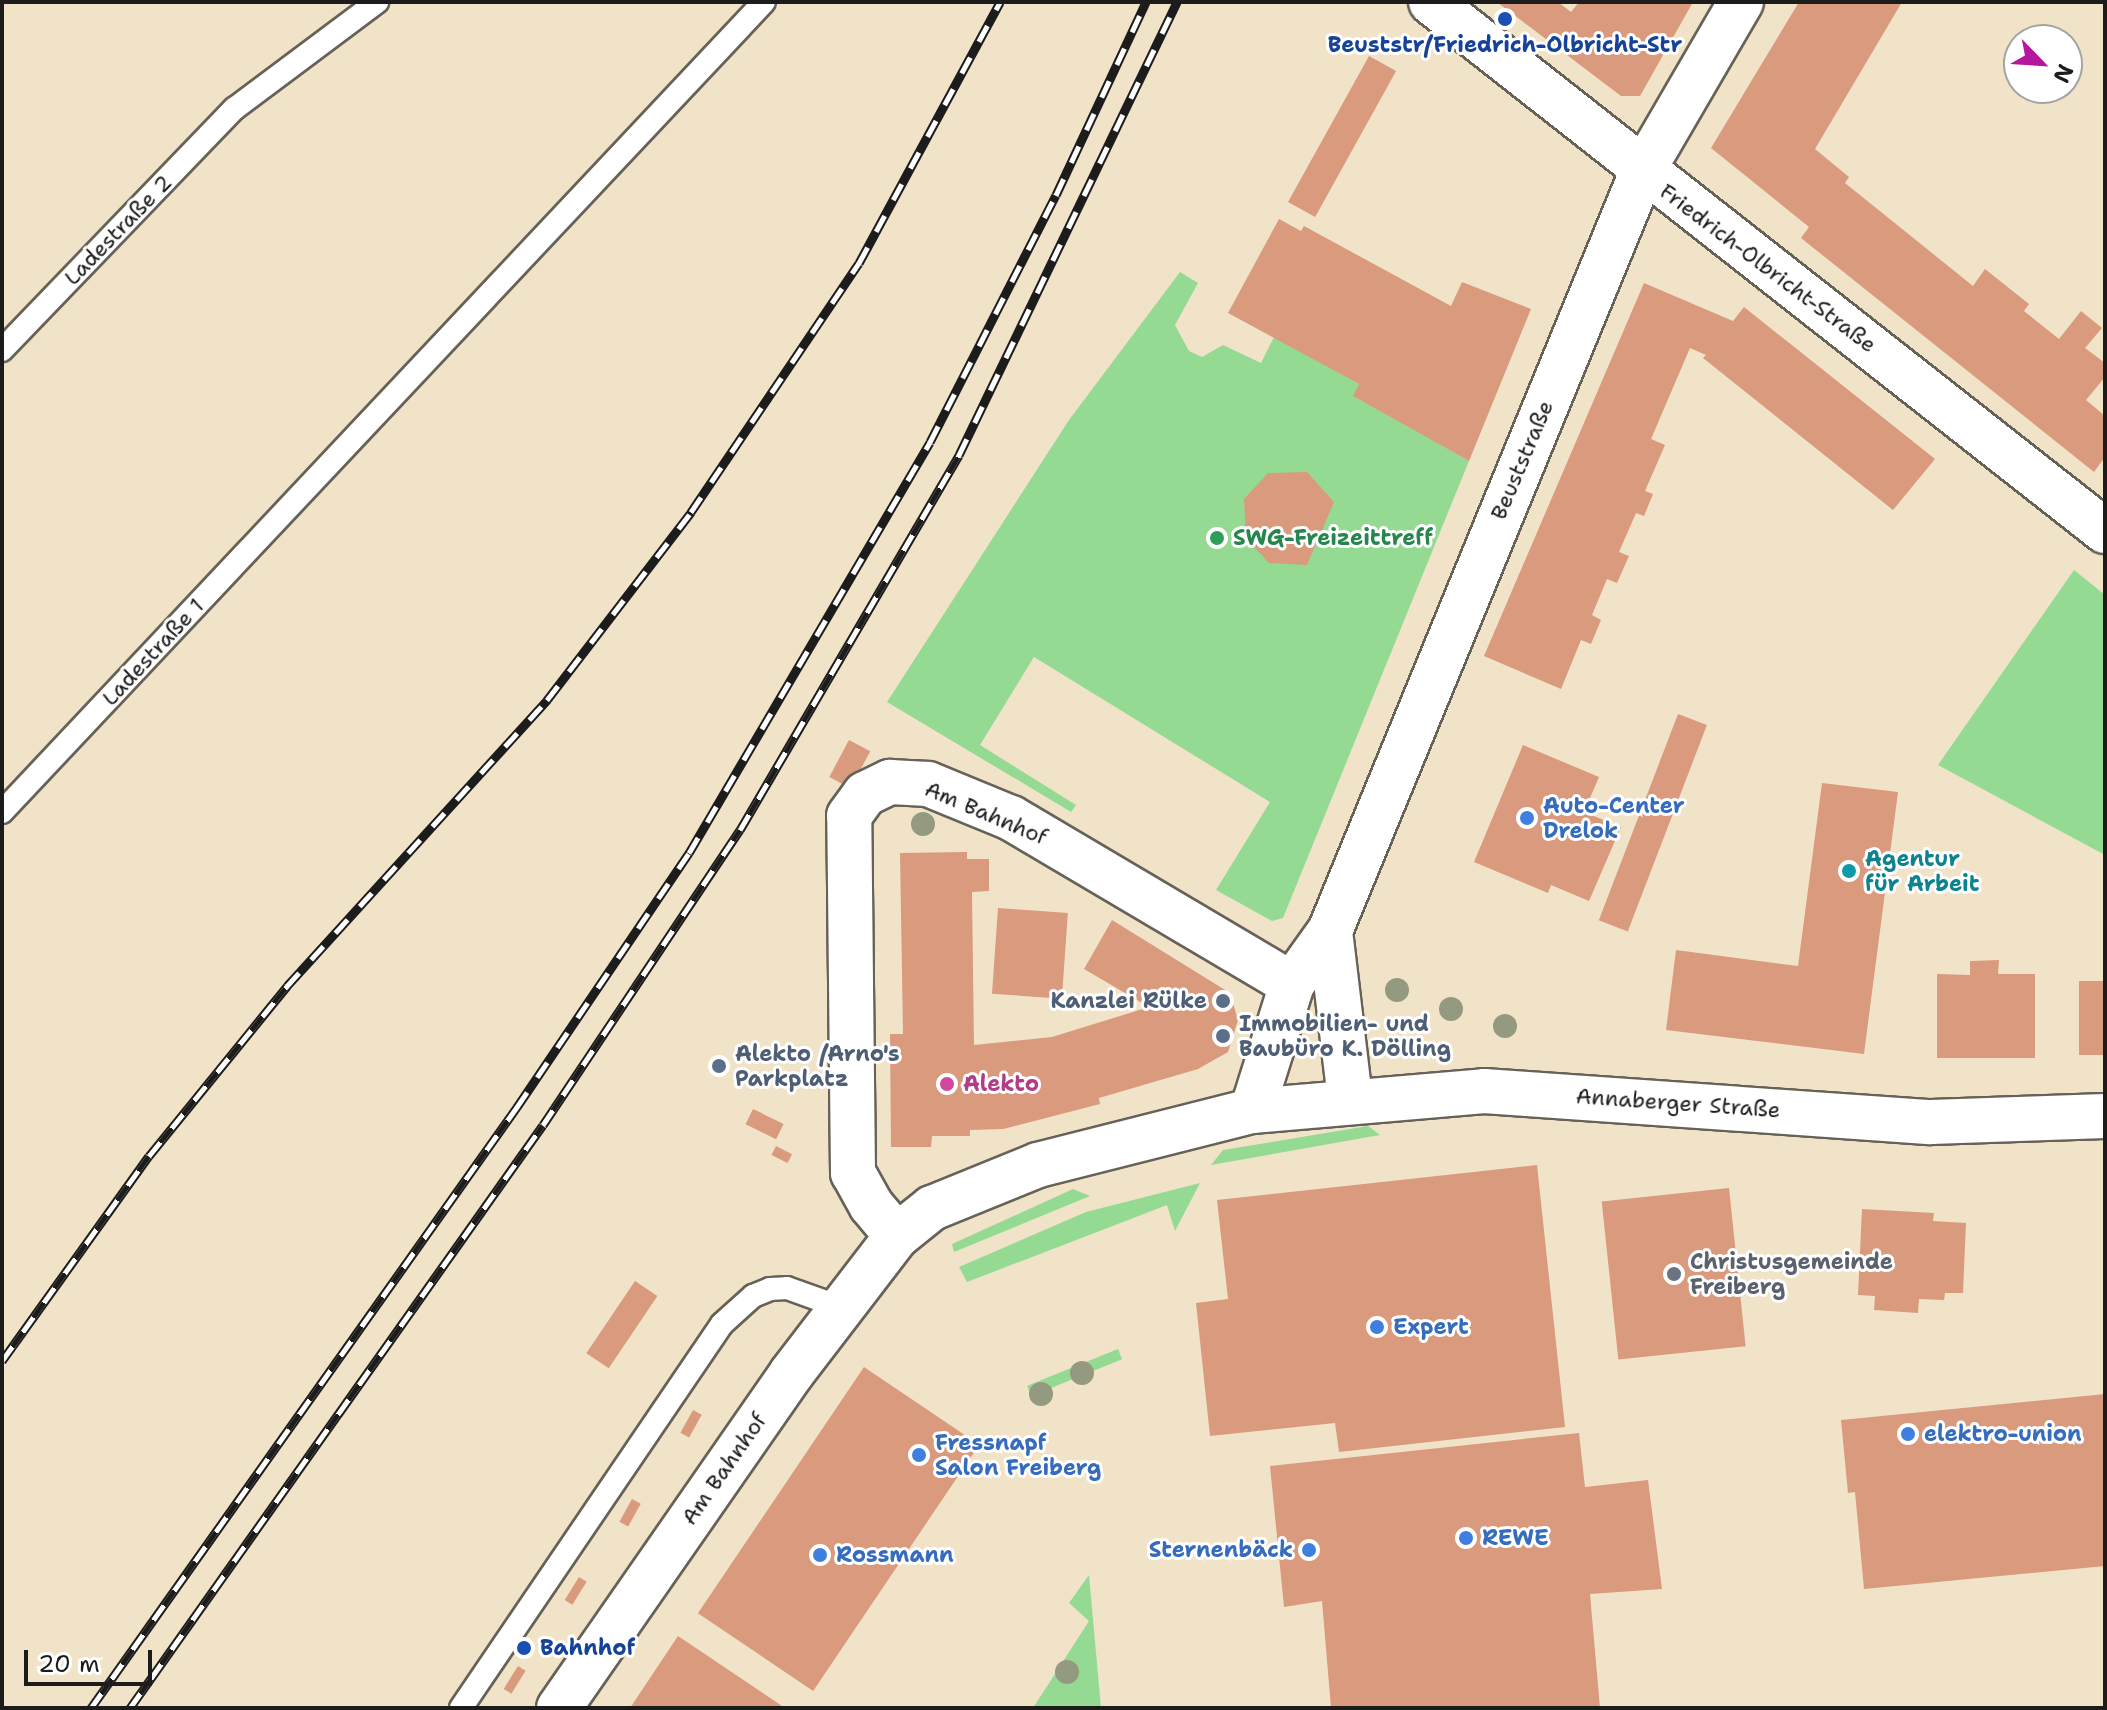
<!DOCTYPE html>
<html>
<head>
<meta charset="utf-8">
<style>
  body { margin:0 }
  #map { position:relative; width:2107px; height:1710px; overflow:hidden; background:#f1e3c8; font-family:"Shantell Sans",sans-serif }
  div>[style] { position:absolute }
  .green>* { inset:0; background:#95da93; transform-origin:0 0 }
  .building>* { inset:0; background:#d99a7e; transform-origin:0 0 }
  .roads { filter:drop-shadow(2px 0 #676258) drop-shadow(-2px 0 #676258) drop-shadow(0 2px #676258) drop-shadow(0 -2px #676258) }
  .service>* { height:22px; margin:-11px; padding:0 11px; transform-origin:11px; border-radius:11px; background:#fff }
  .minor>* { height:44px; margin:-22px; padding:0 22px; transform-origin:22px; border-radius:22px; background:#fff }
  .rail>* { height:9px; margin-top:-4.5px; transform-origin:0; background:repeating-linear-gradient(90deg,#fff 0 18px,#1c1c1c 0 36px); box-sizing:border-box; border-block:2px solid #1c1c1c }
  .trees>* { width:24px; height:24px; margin:-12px; border-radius:50%; background:#939a80 }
  .dots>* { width:22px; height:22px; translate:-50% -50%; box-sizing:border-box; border:4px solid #fff; border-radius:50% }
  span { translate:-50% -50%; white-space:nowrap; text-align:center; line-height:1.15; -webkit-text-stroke:6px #fff; paint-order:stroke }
  .transit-label { font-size:22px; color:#164399; font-weight:700 }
  .left { translate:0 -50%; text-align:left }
  .street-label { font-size:22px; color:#1c1c1c }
  .leisure-label { font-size:22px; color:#27864d; font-weight:700 }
  .shop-label { font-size:22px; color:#366cbe; font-weight:700 }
  .right { translate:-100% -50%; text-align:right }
  .culture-label { font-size:22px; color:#0d838f; font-weight:700 }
  .service-label { font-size:22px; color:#4e5e75; font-weight:700 }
  .hotel-label { font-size:22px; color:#b23c85; font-weight:700 }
  .worship-label { font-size:22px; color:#5b616d; font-weight:700 }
  .frame { position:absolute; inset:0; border:4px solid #1c1c1c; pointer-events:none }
  .north { position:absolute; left:2003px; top:24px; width:80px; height:80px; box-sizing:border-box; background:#fff; border:2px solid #a4a4a4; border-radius:50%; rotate:115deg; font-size:22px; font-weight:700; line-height:32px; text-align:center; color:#1c1c1c }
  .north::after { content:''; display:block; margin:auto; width:28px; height:36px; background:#b5179e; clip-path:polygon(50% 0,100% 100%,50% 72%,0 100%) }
  .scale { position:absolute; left:24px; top:1650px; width:128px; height:36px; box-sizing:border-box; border:4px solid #1c1c1c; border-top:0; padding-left:10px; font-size:24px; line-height:28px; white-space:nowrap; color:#1c1c1c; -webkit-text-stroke:6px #fff; paint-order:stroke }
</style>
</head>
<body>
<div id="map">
  <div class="green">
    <div style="clip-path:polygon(1180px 272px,1198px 283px,1175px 325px,1189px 351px,1202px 357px,1223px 345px,1261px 363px,1274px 337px,1359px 384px,1354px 396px,1469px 461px,1283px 918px,1272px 921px,1216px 890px,1270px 802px,1034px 657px,980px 745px,1076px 805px,1071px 812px,887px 702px,1069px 420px)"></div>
    <div style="clip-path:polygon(2074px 570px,2105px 595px,2105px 855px,1938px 765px)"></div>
    <div style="clip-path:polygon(1368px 1126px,1380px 1135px,1211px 1165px,1223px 1150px)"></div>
    <div style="clip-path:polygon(1200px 1183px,1175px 1231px,1167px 1205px,967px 1282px,959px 1267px,1086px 1212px)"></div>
    <div style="clip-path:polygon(1073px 1189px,1090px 1196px,954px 1252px,952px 1244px)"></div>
    <div style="left:1118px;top:1349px;width:11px;height:98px;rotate:68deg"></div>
    <div style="clip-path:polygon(1089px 1575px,1101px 1708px,1033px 1708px,1089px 1621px,1069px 1603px)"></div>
  </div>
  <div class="building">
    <div style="clip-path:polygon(1497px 2px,1558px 2px,1571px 12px,1579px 2px,1693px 2px,1640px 96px,1621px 96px)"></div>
    <div style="clip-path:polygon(1799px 2px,1902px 2px,1815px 149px,1849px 177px,1845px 183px,1973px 286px,1985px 269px,2029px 304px,2024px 311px,2059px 339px,2081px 311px,2102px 328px,2085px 348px,2105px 363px,2105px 377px,2086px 400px,2105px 416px,2105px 457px,2094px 472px,1801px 238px,1809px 227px,1711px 148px)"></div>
    <div style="left:1369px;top:56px;width:31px;height:167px;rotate:29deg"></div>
    <div style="clip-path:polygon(1279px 219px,1301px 231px,1304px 226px,1451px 306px,1462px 282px,1531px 309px,1469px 461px,1353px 396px,1359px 384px,1228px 313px)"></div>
    <div style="clip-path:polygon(1644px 283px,1733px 321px,1744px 307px,1935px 459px,1893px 510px,1703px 358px,1706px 355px,1690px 348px,1651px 439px,1665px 445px,1645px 491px,1653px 494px,1644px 516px,1636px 513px,1619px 552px,1629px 556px,1617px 583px,1607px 579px,1592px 615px,1601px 620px,1591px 644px,1581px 640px,1561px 689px,1484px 656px)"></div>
    <div style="clip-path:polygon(1307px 472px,1334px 502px,1307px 565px,1269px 563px,1246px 538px,1244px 499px,1268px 473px)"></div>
    <div style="left:1678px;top:714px;width:31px;height:221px;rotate:21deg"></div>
    <div style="left:849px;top:740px;width:24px;height:42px;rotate:28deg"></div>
    <div style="clip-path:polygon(1523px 745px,1599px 777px,1584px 812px,1621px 827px,1589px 901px,1551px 885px,1548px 893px,1474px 862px)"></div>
    <div style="clip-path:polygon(1822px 783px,1898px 792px,1864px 1054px,1666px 1030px,1676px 950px,1798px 966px)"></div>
    <div style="clip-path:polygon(967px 852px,967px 859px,989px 859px,989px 891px,972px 892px,974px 1045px,1052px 1037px,1149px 1007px,1084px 969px,1112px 920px,1230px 993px,1238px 1020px,1228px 1052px,1198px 1069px,1099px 1098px,1100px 1104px,1003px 1129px,970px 1130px,970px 1136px,932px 1136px,931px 1147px,891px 1147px,890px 1034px,903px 1034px,900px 853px)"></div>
    <div style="left:998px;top:908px;width:70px;height:86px;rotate:4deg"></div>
    <div style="clip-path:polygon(1999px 960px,1998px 974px,2035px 974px,2035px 1058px,1937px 1058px,1937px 974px,1970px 975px,1970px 961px)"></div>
    <div style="left:2105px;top:981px;width:74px;height:26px;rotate:90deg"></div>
    <div style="left:753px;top:1109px;width:34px;height:17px;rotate:26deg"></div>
    <div style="left:776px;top:1146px;width:18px;height:10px;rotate:27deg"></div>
    <div style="clip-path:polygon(1537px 1165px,1565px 1427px,1339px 1452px,1335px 1423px,1210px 1436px,1196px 1303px,1228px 1299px,1217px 1200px)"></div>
    <div style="left:1729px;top:1188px;width:159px;height:128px;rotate:84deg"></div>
    <div style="clip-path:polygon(1862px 1209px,1934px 1213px,1933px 1221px,1966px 1223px,1963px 1293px,1945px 1293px,1944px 1300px,1919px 1299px,1918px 1313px,1874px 1310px,1875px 1296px,1858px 1295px)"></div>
    <div style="left:635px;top:1281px;width:27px;height:87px;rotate:34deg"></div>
    <div style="left:864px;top:1367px;width:139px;height:297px;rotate:34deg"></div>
    <div style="clip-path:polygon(2105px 1394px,2105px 1566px,1864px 1589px,1855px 1492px,1848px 1493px,1841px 1420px)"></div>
    <div style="left:693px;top:1410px;width:10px;height:26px;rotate:29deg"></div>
    <div style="clip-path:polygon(1579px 1433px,1585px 1487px,1648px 1480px,1662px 1589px,1590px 1594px,1600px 1708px,1331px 1708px,1322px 1601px,1284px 1607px,1270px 1466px)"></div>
    <div style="left:632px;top:1499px;width:10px;height:26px;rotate:29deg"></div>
    <div style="left:579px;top:1577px;width:9px;height:27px;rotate:32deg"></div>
    <div style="clip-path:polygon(678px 1636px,785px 1708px,630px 1708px)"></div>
    <div style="left:518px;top:1666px;width:9px;height:27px;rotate:32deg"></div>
  </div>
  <div class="roads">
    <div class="service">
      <div style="left:2px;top:350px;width:335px;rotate:-46.1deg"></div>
      <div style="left:234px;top:109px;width:179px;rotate:-36.8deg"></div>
      <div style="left:2px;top:812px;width:1112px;rotate:-46.75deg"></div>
      <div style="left:461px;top:1708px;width:464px;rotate:-55.8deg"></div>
      <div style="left:722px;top:1324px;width:42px;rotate:-42.1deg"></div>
      <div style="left:753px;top:1296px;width:18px;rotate:-22deg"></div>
      <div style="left:770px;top:1289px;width:17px;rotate:-3deg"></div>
      <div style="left:787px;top:1288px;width:56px;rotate:19.7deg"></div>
    </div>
    <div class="minor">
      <div style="left:1431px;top:2px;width:857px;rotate:38.13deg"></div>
      <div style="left:1330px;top:931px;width:169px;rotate:83.2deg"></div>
      <div style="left:1252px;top:1111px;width:133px;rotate:-72.5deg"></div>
      <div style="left:1292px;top:984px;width:65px;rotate:-54.4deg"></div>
      <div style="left:1330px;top:931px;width:821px;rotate:-67.65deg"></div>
      <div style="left:1642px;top:172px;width:197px;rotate:-59.8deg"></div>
      <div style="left:897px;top:1236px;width:40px;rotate:-130deg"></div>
      <div style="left:871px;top:1205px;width:37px;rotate:-119deg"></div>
      <div style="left:853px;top:1173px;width:357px;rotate:-90.6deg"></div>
      <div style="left:849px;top:816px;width:27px;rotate:-54deg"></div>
      <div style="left:865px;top:794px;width:28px;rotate:-26deg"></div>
      <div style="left:890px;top:782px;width:38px;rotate:3deg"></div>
      <div style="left:928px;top:784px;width:90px;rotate:22.3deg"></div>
      <div style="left:1011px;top:818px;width:326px;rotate:30.6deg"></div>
      <div style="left:559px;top:1708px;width:407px;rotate:-55.2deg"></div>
      <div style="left:791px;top:1374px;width:174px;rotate:-52.5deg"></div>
      <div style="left:897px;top:1236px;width:45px;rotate:-38.7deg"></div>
      <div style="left:932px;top:1208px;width:114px;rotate:-22.1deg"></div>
      <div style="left:1038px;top:1165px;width:221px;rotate:-14.2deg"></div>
      <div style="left:1252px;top:1111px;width:233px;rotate:-4.9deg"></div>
      <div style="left:1484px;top:1091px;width:448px;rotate:4deg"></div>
      <div style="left:1931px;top:1122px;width:174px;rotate:-2deg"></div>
    </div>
  </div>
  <div class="rail">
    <div style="left:2px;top:1361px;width:252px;rotate:-54.4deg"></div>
    <div style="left:149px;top:1156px;width:219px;rotate:-50.9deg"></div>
    <div style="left:287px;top:986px;width:387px;rotate:-47.7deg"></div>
    <div style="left:547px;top:700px;width:237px;rotate:-52.5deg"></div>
    <div style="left:691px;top:512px;width:300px;rotate:-56deg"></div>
    <div style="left:859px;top:263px;width:297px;rotate:-61.6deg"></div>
    <div style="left:91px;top:1708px;width:737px;rotate:-54.67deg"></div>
    <div style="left:517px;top:1107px;width:307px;rotate:-55.9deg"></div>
    <div style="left:689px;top:853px;width:476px;rotate:-59.6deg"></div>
    <div style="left:930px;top:442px;width:277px;rotate:-63deg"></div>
    <div style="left:1056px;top:195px;width:213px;rotate:-65deg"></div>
    <div style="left:130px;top:1708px;width:714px;rotate:-54.69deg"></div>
    <div style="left:543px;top:1125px;width:355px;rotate:-56.3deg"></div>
    <div style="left:740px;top:830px;width:434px;rotate:-59.7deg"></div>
    <div style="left:959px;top:455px;width:503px;rotate:-64.3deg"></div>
  </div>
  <div class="trees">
    <div style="left:923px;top:824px"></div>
    <div style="left:1397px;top:990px"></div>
    <div style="left:1451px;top:1009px"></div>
    <div style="left:1505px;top:1026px"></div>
    <div style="left:1082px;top:1373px"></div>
    <div style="left:1041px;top:1394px"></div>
    <div style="left:1067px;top:1672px"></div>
  </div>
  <div class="dots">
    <div style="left:1505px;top:19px;background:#1a4fb4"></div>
    <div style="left:1217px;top:538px;background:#2e9e5b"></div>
    <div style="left:1527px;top:818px;background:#3f7fe0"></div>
    <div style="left:1849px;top:871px;background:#0f9aa8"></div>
    <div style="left:1223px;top:1001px;background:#5c6f8a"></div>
    <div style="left:1223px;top:1036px;background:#5c6f8a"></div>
    <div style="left:719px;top:1066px;background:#5c6f8a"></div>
    <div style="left:947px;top:1084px;background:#d1479c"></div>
    <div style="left:1674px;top:1274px;background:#6b7280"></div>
    <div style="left:1377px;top:1327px;background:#3f7fe0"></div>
    <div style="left:1908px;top:1434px;background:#3f7fe0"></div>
    <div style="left:919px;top:1455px;background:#3f7fe0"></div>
    <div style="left:1466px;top:1538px;background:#3f7fe0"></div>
    <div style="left:1309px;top:1550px;background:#3f7fe0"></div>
    <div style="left:820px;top:1555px;background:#3f7fe0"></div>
    <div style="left:524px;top:1648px;background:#1a4fb4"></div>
  </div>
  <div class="transit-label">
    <span style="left:1505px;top:45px">Beuststr/Friedrich-Olbricht-Str</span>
    <span class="left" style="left:540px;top:1648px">Bahnhof</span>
  </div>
  <div class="street-label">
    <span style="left:118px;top:230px;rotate:-46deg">Ladestraße 2</span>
    <span style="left:1768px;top:268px;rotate:37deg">Friedrich-Olbricht-Straße</span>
    <span style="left:1522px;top:460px;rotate:-67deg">Beuststraße</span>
    <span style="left:153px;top:652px;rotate:-47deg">Ladestraße 1</span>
    <span style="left:986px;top:813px;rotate:23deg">Am Bahnhof</span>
    <span style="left:1678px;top:1103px;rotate:4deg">Annaberger Straße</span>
    <span style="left:724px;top:1469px;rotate:-55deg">Am Bahnhof</span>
  </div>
  <div class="leisure-label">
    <span class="left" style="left:1233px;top:538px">SWG-Freizeittreff</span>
  </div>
  <div class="shop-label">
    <span class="left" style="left:1543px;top:818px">Auto-Center<br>Drelok</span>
    <span class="left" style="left:1393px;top:1327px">Expert</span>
    <span class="left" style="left:1924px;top:1434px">elektro-union</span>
    <span class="left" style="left:935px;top:1455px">Fressnapf<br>Salon Freiberg</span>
    <span class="left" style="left:1482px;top:1538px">REWE</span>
    <span class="right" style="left:1293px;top:1550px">Sternenbäck</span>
    <span class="left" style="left:836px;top:1555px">Rossmann</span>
  </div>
  <div class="culture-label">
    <span class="left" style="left:1865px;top:871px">Agentur<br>für Arbeit</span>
  </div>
  <div class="service-label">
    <span class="right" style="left:1207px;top:1001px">Kanzlei Rülke</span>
    <span class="left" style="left:1239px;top:1036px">Immobilien- und<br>Baubüro K. Dölling</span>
    <span class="left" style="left:735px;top:1066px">Alekto /Arno's<br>Parkplatz</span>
  </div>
  <div class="hotel-label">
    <span class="left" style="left:963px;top:1084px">Alekto</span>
  </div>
  <div class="worship-label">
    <span class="left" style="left:1690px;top:1274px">Christusgemeinde<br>Freiberg</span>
  </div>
  <div class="frame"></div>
  <div class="north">N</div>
  <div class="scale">20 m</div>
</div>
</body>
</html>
